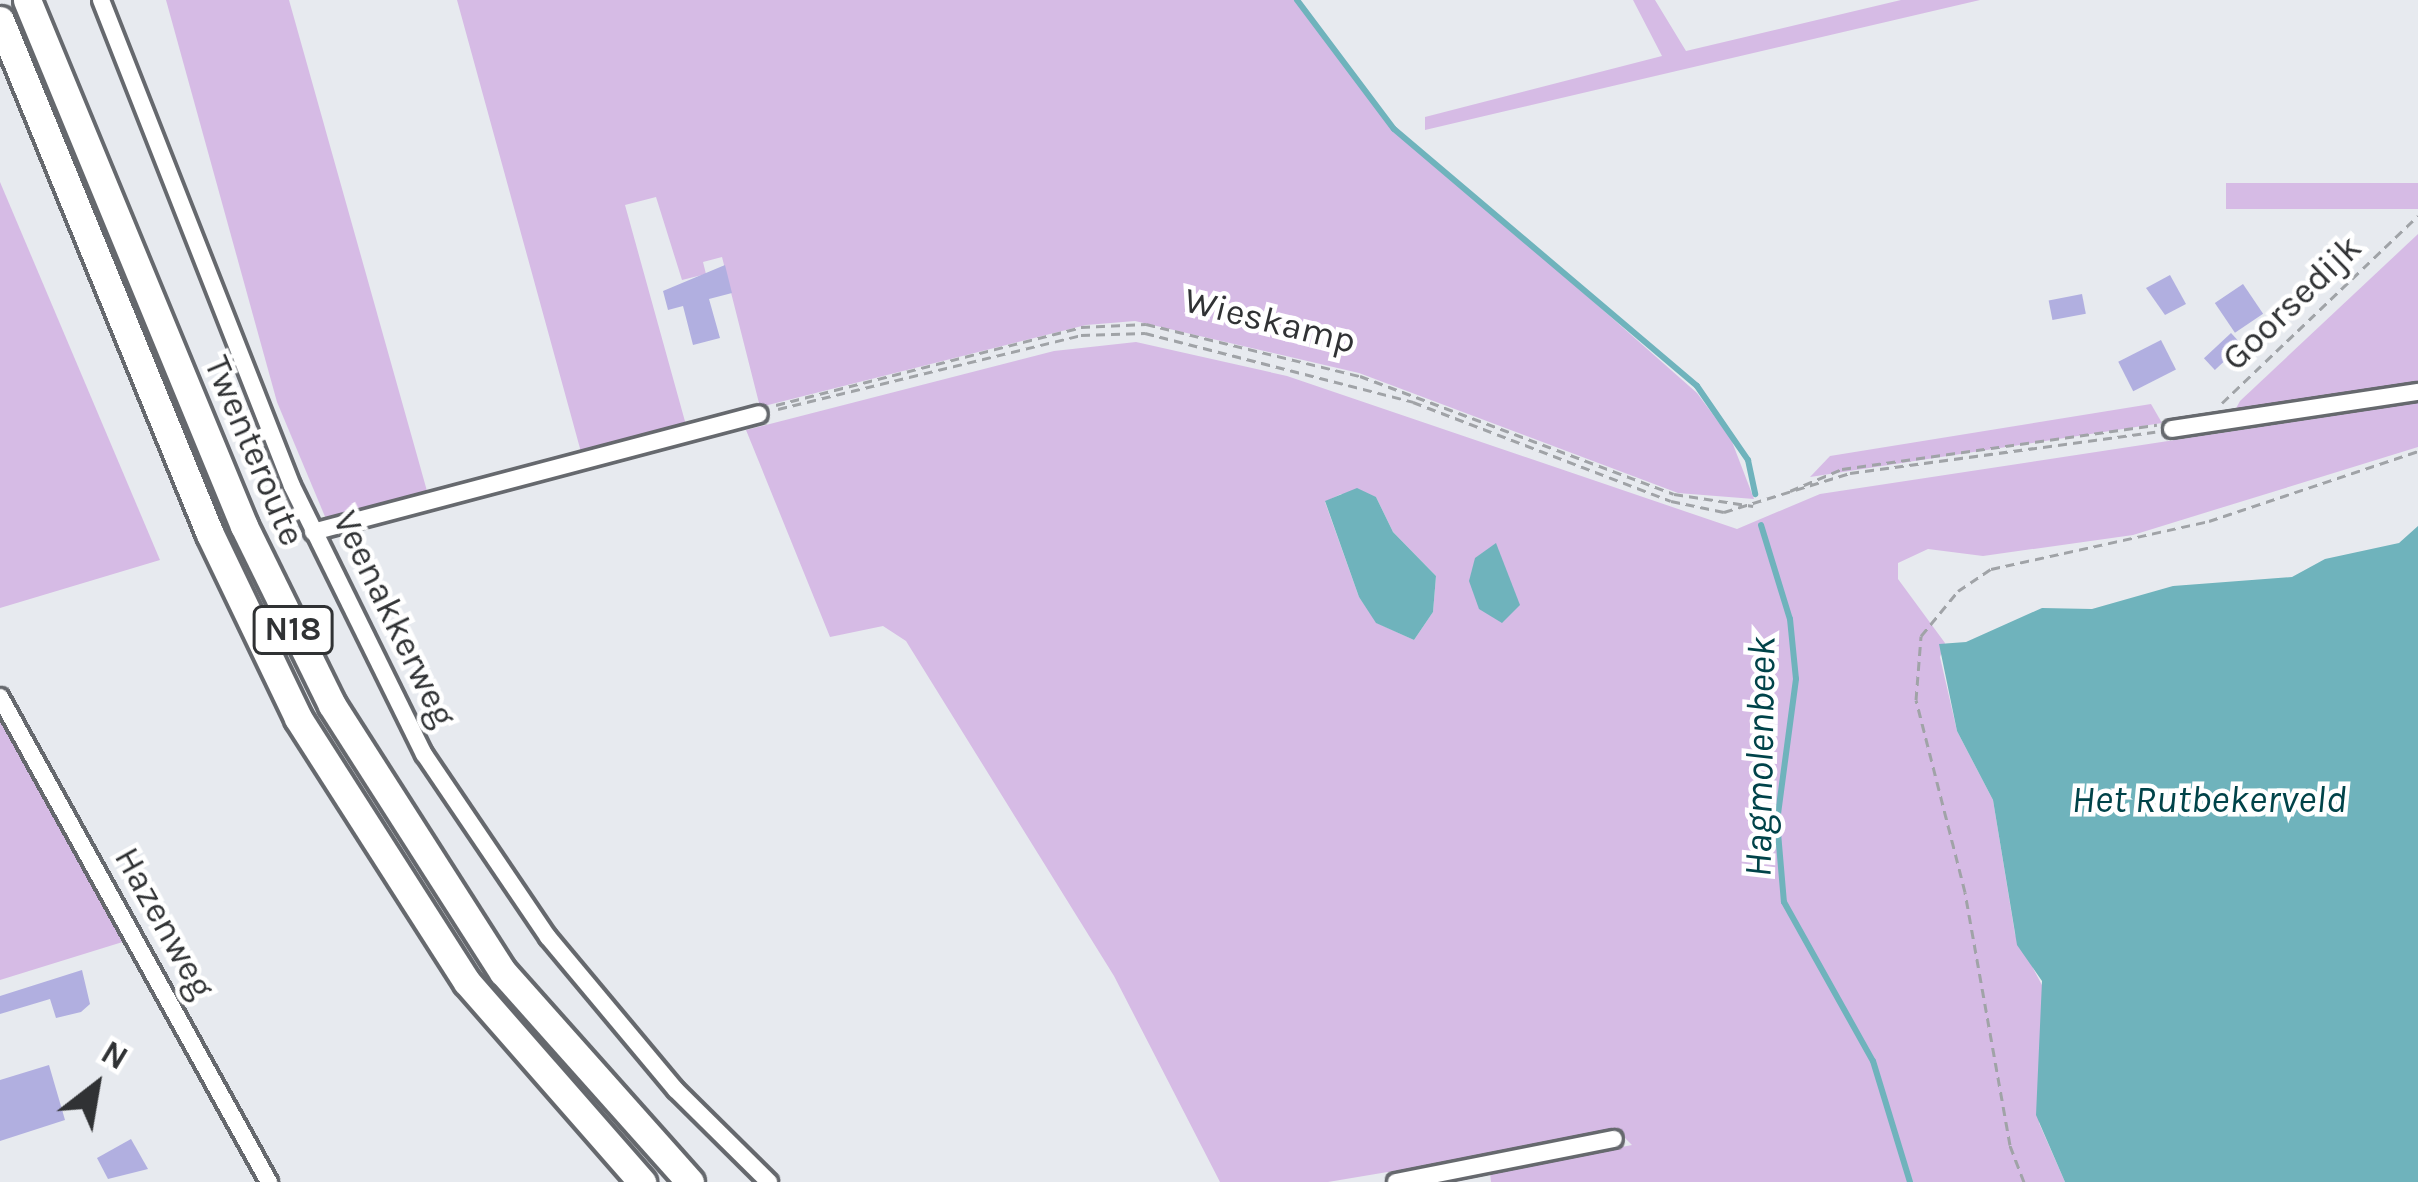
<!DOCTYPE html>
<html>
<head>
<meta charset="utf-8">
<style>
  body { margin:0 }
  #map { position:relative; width:2418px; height:1182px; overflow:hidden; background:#e7eaef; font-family:Karla,sans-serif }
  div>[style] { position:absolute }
  .green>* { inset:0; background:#d6bbe5; transform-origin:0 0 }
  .water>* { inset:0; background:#6fb3bc }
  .stream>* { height:6px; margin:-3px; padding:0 3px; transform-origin:3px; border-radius:3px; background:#6fb3bc }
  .building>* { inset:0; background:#b1afe0; transform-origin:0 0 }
  .path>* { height:3px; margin-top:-1.5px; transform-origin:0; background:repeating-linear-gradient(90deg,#a0a3a7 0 9px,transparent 0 15px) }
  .roads { filter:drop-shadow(3px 0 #66696e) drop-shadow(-3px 0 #66696e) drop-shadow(0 3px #66696e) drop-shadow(0 -3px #66696e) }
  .minor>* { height:16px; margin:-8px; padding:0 8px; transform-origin:8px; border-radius:8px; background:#fff }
  .trunk>* { height:27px; margin:-13.5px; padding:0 13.5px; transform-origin:13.5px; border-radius:13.5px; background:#fff }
  span { translate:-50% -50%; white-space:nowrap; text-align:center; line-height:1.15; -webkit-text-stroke:9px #fff; paint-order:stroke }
  .shield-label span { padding:3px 9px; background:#fff; border:3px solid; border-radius:9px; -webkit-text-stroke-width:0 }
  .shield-label { font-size:33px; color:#303234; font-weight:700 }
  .street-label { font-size:36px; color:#303234 }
  .water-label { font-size:39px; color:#004349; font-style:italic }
  .north { position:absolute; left:36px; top:1026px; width:120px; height:120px; -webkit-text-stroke:9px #fff; paint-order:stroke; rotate:31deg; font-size:33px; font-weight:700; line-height:48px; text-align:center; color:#303234 }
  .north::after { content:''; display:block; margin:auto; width:42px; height:54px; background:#303234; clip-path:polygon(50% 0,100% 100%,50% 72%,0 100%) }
</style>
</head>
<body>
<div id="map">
  <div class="green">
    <div style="clip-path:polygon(166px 0,289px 0,427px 491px,326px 519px,277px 402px)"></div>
    <div style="clip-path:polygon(457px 0,1296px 0,1381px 114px,1697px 393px,1731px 439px,1754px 499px,1678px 493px,1359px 373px,1135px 321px,1086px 325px,760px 407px,722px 257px,703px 262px,706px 274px,682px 280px,656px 197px,625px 205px,686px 425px,581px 452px)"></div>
    <div style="clip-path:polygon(1633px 0,1655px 0,1686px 51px,1901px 0,1980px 0,1425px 130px,1425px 117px,1662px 56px)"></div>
    <div style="clip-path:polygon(0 182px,160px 560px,0 608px)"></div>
    <div style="left:2418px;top:183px;width:26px;height:192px;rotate:90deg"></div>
    <div style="clip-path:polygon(2418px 234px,2418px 386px,2234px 412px,2240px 401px)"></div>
    <div style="clip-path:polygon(evenodd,1136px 342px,1287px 376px,1737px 529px,1820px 494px,2418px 403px,2418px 447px,2133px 535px,1983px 556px,1928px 549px,1898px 563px,1898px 579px,1945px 643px,1940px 657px,1957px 731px,1993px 800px,2015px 934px,2043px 987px,2039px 1123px,2065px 1182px,1491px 1182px,1490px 1173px,1632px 1145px,1620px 1133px,1328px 1182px,1220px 1182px,1114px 976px,906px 641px,883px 626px,830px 637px,746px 430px,1054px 351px,1136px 342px,1341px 494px,1376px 497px,1393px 532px,1436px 576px,1433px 612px,1414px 640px,1377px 623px,1359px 597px,1325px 502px,1341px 494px)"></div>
    <div style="clip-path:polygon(2151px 404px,2162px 423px,1810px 477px,1830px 456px)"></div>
    <div style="clip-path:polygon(0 708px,129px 940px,0 980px)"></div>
  </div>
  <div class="water">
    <div style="clip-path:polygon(1357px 488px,1376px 497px,1393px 532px,1436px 576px,1433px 612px,1414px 640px,1376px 623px,1359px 597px,1325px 501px)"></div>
    <div style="clip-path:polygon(2418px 526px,2418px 1182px,2065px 1182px,2036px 1115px,2042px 981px,2017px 945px,1993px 800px,1957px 731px,1939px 644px,1966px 642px,2042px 608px,2092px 609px,2173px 586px,2292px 577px,2325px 559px,2399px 543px)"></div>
    <div style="clip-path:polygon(1496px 543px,1520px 605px,1502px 623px,1479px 609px,1469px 581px,1475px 558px)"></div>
  </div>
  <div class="stream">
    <div style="left:1297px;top:0;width:161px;rotate:53.1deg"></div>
    <div style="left:1394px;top:129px;width:397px;rotate:40.3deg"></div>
    <div style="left:1697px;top:386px;width:90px;rotate:55.4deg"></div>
    <div style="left:1748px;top:460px;width:35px;rotate:78deg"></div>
    <div style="left:1761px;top:525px;width:98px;rotate:72.9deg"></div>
    <div style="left:1790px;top:619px;width:60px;rotate:84.3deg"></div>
    <div style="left:1796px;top:679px;width:143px;rotate:97.6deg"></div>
    <div style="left:1777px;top:821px;width:81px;rotate:85.1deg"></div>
    <div style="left:1784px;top:902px;width:182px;rotate:60.8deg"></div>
    <div style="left:1873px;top:1061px;width:127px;rotate:73deg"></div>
  </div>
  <div class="building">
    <div style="clip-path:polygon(725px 265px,732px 293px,709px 299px,720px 338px,693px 345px,683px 306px,668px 310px,663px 291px)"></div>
    <div style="clip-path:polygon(2170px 275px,2186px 304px,2165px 315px,2146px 288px)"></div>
    <div style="left:2243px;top:284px;width:36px;height:34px;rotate:56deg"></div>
    <div style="left:2082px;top:294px;width:20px;height:34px;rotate:79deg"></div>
    <div style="left:2231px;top:333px;width:16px;height:37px;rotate:47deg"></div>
    <div style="left:2161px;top:340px;width:33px;height:48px;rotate:63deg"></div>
    <div style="clip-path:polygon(82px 970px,90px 1004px,81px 1012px,56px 1018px,50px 999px,0 1014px,0 996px)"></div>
    <div style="clip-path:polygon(49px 1065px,65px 1120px,0 1141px,0 1080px)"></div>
    <div style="clip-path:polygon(131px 1139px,148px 1169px,108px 1179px,97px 1158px)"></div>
  </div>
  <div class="path">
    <div style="left:2222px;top:403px;width:271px;rotate:-43.7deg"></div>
    <div style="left:776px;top:405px;width:315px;rotate:-14.3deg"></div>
    <div style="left:1081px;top:327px;width:65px;rotate:-2.6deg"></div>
    <div style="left:1146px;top:324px;width:220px;rotate:13.7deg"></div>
    <div style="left:1360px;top:376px;width:335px;rotate:20.6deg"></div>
    <div style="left:1674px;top:494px;width:80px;rotate:8.6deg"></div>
    <div style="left:778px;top:409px;width:312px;rotate:-13.7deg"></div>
    <div style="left:1081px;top:335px;width:64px;rotate:-1.8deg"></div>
    <div style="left:1145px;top:333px;width:277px;rotate:14.4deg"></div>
    <div style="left:1413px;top:402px;width:276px;rotate:21deg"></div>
    <div style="left:1671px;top:501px;width:54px;rotate:11.7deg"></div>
    <div style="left:1724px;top:512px;width:132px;rotate:-17.2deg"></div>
    <div style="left:1850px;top:473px;width:308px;rotate:-7.7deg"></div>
    <div style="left:1790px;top:491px;width:56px;rotate:-22.9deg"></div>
    <div style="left:1842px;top:469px;width:318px;rotate:-8deg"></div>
    <div style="left:2024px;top:1182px;width:40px;rotate:-111deg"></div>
    <div style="left:2010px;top:1145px;width:257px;rotate:-100.1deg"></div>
    <div style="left:1965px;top:892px;width:198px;rotate:-104.3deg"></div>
    <div style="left:1916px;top:700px;width:64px;rotate:-85.5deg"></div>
    <div style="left:1921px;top:636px;width:58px;rotate:-50.6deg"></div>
    <div style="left:1958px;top:591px;width:40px;rotate:-34deg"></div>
    <div style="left:1991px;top:569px;width:223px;rotate:-12.4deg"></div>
    <div style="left:2209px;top:521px;width:220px;rotate:-18.5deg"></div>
  </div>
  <div class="roads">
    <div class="minor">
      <div style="left:101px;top:0;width:522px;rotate:68.54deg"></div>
      <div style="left:292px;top:486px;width:299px;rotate:63.8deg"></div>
      <div style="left:424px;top:754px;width:221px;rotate:55.9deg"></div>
      <div style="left:548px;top:937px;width:199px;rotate:50.1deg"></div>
      <div style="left:676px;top:1090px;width:131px;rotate:44.7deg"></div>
      <div style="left:2172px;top:429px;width:249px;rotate:-8.6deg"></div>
      <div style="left:313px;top:532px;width:461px;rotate:-14.8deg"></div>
      <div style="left:0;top:697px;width:555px;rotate:60.99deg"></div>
      <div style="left:1396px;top:1182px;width:222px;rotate:-11.2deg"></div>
    </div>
    <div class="trunk">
      <div style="left:27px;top:0;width:569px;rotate:67.58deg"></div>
      <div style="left:244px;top:526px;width:199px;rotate:63.8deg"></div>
      <div style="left:332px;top:705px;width:317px;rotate:57.4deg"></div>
      <div style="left:503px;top:972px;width:281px;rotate:48.3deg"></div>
      <div style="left:0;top:20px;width:555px;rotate:67.78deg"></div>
      <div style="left:210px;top:534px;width:204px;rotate:64.4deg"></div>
      <div style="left:298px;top:718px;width:313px;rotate:57.4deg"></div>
      <div style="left:467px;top:982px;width:266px;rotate:48.8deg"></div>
    </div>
  </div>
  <div class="shield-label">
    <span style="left:293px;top:630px">N18</span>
  </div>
  <div class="street-label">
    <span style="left:2292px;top:303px;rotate:-44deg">Goorsedijk</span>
    <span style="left:1270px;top:321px;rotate:14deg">Wieskamp</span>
    <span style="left:254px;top:451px;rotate:67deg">Twenteroute</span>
    <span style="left:394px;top:619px;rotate:64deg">Veenakkerweg</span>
    <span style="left:164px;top:923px;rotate:61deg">Hazenweg</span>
  </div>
  <div class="water-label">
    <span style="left:1760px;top:757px;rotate:-89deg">Hagmolenbeek</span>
    <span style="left:2209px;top:799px">Het Rutbekerveld</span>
  </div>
  <div class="north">N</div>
</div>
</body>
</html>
